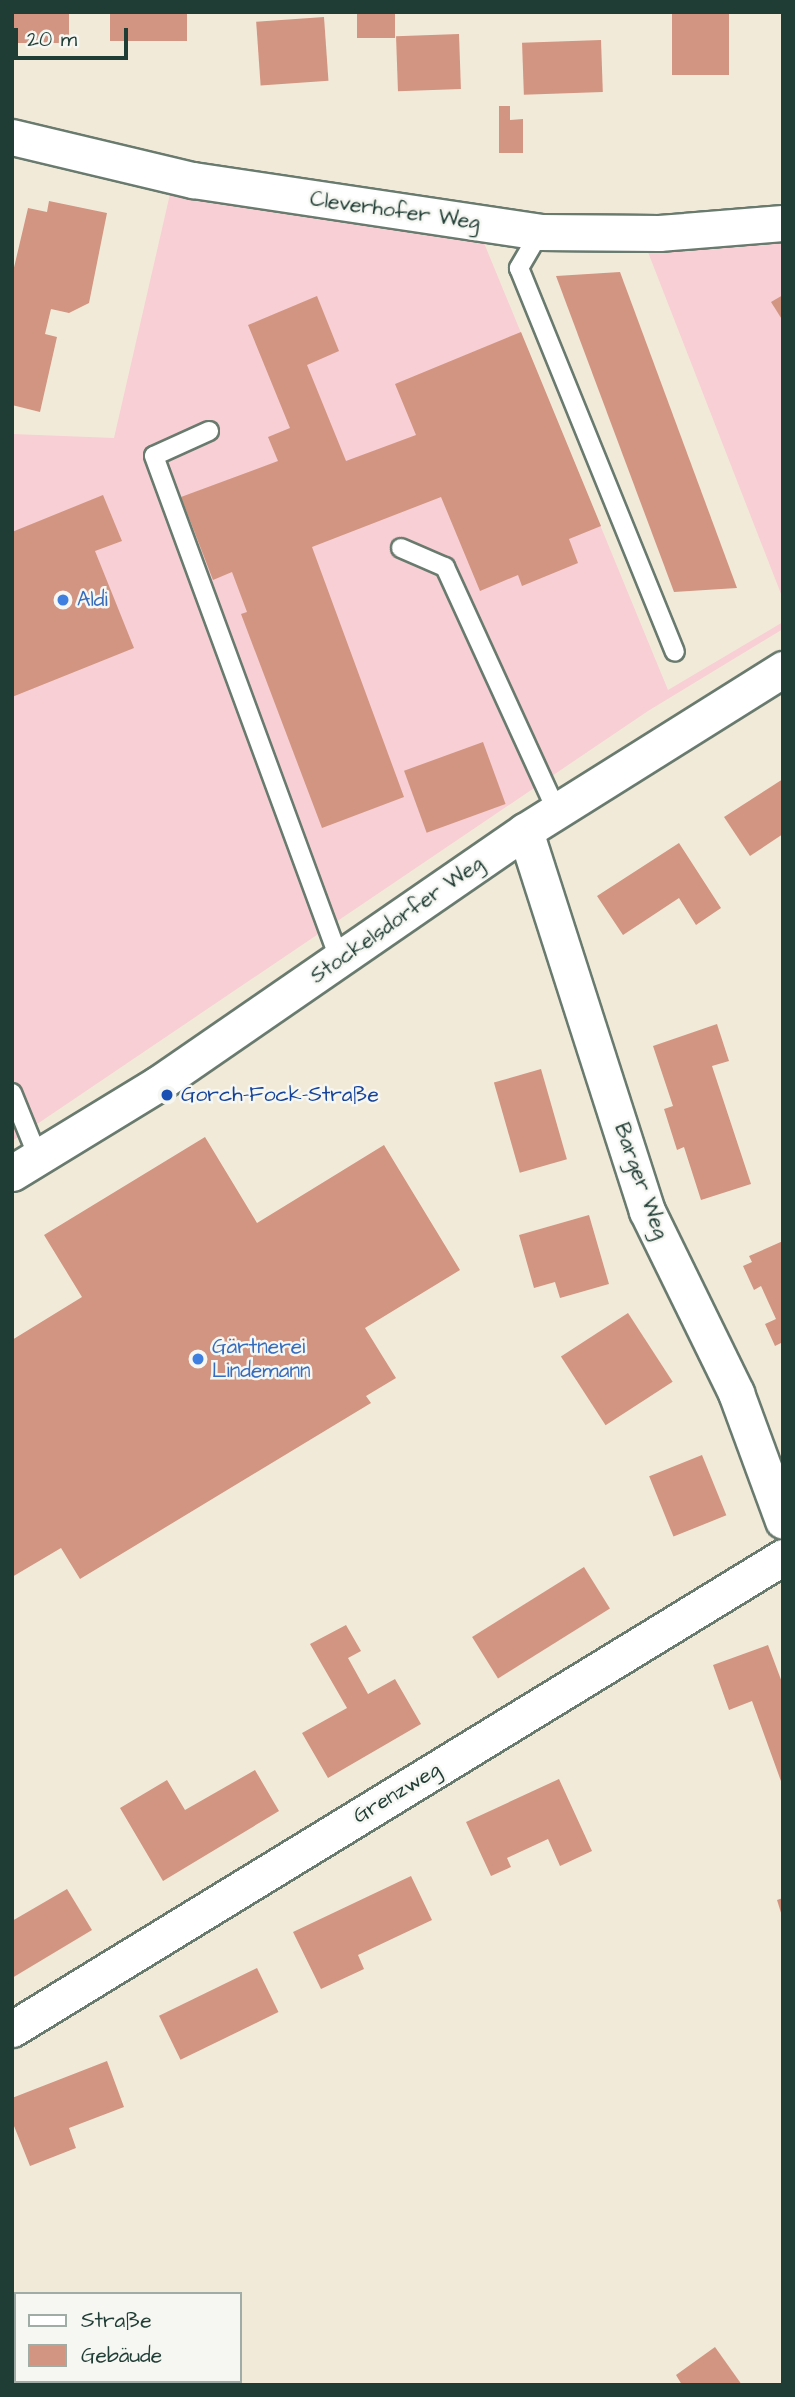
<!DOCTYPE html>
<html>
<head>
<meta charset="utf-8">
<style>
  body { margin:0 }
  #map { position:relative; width:795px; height:2397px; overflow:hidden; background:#f2ead9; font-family:"Architects Daughter",sans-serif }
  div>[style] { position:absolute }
  .built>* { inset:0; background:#f7cfd4 }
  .building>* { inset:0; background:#d29581; transform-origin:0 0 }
  .roads { filter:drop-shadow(2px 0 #697a6e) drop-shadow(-2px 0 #697a6e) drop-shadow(0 2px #697a6e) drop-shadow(0 -2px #697a6e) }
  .lane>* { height:18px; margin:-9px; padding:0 9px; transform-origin:9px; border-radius:9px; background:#fff }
  .street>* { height:35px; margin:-17.5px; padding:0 17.5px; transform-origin:17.5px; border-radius:17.5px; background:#fff }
  .dots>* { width:19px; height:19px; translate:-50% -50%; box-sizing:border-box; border:4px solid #f6f6f2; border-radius:50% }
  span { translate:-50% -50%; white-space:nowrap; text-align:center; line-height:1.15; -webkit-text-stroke:5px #f6f6f2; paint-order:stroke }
  .street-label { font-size:21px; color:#1f3d34 }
  .shop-label { font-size:21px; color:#366cbe }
  .left { translate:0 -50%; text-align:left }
  .transit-label { font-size:21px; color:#164399 }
  .frame { position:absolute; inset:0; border:14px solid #1f3d34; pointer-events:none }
  .legend { position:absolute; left:14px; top:2292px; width:228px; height:91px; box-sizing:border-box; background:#f6f6f2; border:2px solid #a0aca6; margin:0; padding:9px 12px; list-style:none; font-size:21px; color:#1f3d34 }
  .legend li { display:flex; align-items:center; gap:14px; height:35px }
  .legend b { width:35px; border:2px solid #a0aca6 }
  .scale { position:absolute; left:14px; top:28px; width:114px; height:32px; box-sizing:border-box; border:4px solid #1f3d34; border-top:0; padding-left:9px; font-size:21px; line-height:24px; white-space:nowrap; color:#1f3d34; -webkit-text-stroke:5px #f6f6f2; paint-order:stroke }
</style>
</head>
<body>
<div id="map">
  <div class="built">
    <div style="clip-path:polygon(170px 194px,484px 243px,668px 690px,783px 622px,783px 629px,648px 711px,12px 1141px,12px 434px,114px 438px)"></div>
    <div style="clip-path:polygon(783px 242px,783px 599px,646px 247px)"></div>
  </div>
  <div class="building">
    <div style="left:12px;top:12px;width:57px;height:31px"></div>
    <div style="left:110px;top:12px;width:77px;height:29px"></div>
    <div style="left:357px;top:12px;width:38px;height:26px"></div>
    <div style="left:672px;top:12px;width:57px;height:63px"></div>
    <div style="left:324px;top:17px;width:64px;height:68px;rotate:86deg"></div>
    <div style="left:459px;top:34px;width:55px;height:63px;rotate:88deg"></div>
    <div style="left:601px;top:40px;width:52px;height:79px;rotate:88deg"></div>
    <div style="clip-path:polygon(499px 106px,510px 106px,510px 120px,523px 119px,523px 153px,499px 153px)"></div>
    <div style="clip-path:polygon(49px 201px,107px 213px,89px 303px,69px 313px,51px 309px,45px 334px,57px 337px,40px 412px,12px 405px,12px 276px,28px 208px,47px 212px)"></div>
    <div style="clip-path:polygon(620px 272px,633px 307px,737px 588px,674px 592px,556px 276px)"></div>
    <div style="clip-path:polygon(783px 295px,783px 321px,771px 302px)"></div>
    <div style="clip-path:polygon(317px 296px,339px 351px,307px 365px,346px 461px,416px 435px,395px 384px,521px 332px,601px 526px,569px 539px,578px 563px,522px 586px,518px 575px,480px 591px,441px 497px,312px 547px,404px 797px,322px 828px,241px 614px,247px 612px,232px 572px,213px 580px,181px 497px,278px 461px,268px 437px,290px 428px,248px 325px)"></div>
    <div style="clip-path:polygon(103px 495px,122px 541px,95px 551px,134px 648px,12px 697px,12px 532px)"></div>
    <div style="left:483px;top:742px;width:66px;height:84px;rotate:70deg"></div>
    <div style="clip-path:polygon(783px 779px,783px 834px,750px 856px,724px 817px)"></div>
    <div style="clip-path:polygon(679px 843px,721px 908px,696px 925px,679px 898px,623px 935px,597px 896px)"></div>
    <div style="clip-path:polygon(717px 1024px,729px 1061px,712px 1066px,751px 1184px,701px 1200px,684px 1147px,677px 1150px,664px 1109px,673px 1106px,653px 1046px)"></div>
    <div style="left:541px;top:1069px;width:94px;height:49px;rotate:74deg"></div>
    <div style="clip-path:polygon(205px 1137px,257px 1223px,384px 1145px,460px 1270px,365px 1328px,396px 1378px,366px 1396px,371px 1403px,80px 1579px,61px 1548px,12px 1577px,12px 1340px,82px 1297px,44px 1235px)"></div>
    <div style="clip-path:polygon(589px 1215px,609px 1284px,560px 1298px,555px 1282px,534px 1288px,519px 1235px)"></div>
    <div style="clip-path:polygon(783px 1241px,783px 1342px,775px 1346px,765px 1324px,776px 1319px,761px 1286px,754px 1290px,743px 1266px,752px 1262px,749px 1256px)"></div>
    <div style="left:628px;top:1313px;width:82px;height:80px;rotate:57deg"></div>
    <div style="left:702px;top:1455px;width:65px;height:57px;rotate:68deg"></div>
    <div style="left:584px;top:1567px;width:49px;height:132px;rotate:58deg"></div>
    <div style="clip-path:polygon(346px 1625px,361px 1651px,348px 1658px,368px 1694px,395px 1679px,421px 1724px,328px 1778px,302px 1733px,347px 1708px,310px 1644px)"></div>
    <div style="clip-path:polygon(768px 1645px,783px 1685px,782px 1784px,752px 1701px,729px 1710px,713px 1665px)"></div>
    <div style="clip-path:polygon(255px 1770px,279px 1811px,163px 1881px,120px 1808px,167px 1780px,185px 1810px)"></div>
    <div style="clip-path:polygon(559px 1779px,592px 1851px,560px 1866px,548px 1839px,507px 1858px,511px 1867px,491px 1876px,466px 1822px)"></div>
    <div style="clip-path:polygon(411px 1876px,432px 1920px,358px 1955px,364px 1969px,321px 1989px,293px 1932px)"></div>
    <div style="clip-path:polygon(67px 1889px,92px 1930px,12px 1978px,12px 1921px)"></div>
    <div style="clip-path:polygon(783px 1898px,783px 1916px,782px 1916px,777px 1900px)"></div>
    <div style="left:257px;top:1968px;width:49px;height:109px;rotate:64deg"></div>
    <div style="clip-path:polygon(107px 2061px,124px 2107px,69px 2128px,76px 2148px,30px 2166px,12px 2121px,12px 2098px)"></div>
    <div style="clip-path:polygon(715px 2347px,742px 2385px,682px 2385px,676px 2375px)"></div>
  </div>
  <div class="roads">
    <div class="lane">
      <div style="left:540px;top:232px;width:42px;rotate:120.3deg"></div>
      <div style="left:519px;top:268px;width:414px;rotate:67.9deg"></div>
      <div style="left:209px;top:431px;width:60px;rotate:155.6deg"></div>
      <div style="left:154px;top:456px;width:538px;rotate:69.78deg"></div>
      <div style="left:401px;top:548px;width:48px;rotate:23.4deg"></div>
      <div style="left:445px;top:567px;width:269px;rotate:65.4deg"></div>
      <div style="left:12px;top:1093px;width:69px;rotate:67.9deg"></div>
    </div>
    <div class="street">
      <div style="left:12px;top:137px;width:186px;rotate:13.4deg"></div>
      <div style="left:193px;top:180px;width:351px;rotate:8.5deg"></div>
      <div style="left:540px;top:232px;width:119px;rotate:0.5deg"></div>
      <div style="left:659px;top:233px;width:124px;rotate:-4.6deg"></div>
      <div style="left:525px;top:831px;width:399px;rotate:72.2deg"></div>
      <div style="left:647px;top:1211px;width:203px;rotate:63.9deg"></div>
      <div style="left:736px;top:1393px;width:136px;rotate:69.8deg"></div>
      <div style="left:12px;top:1173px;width:171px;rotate:-31.4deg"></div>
      <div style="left:158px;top:1084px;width:446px;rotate:-34.6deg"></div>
      <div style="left:525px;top:831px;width:305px;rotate:-32.1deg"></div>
      <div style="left:12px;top:2029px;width:904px;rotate:-31.47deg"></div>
    </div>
  </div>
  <div class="dots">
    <div style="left:63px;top:600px;background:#3f7fe0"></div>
    <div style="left:167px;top:1095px;background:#1a4fb4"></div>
    <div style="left:198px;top:1359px;background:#3f7fe0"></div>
  </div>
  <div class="street-label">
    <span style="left:395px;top:211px;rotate:8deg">Cleverhofer Weg</span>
    <span style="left:397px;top:920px;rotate:-35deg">Stockelsdorfer Weg</span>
    <span style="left:641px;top:1181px;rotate:70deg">Barger Weg</span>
    <span style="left:397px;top:1793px;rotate:-31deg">Grenzweg</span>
  </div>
  <div class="shop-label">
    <span class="left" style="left:77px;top:600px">Aldi</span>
    <span class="left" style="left:212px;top:1359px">Gärtnerei<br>Lindemann</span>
  </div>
  <div class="transit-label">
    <span class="left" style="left:181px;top:1095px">Gorch-Fock-Straße</span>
  </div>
  <div class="frame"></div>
  <ul class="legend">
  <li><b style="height:9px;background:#fff"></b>Straße</li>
  <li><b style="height:19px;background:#d29581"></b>Gebäude</li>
  </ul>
  <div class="scale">20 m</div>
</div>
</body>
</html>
